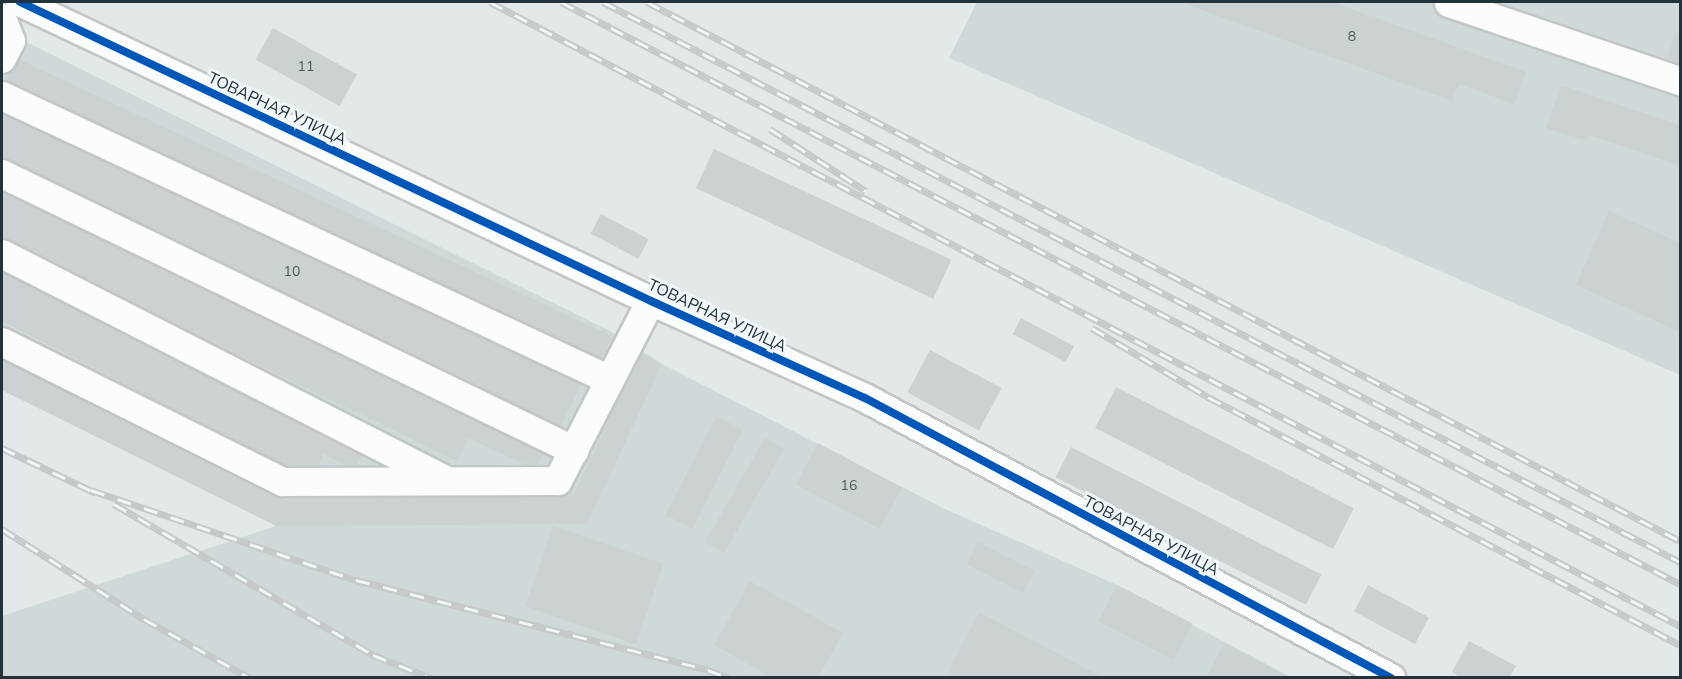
<!DOCTYPE html>
<html>
<head>
<meta charset="utf-8">
<style>
  body { margin:0 }
  #map { position:relative; width:1682px; height:679px; overflow:hidden; background:#e3e8e8; font-family:"Nunito Sans",sans-serif }
  div>[style] { position:absolute }
  .built>* { inset:0; background:#d0d9da }
  .building>* { inset:0; background:#ccd1d1; transform-origin:0 0 }
  .roads { filter:drop-shadow(2px 0 #c2c6c7) drop-shadow(-2px 0 #c2c6c7) drop-shadow(0 2px #c2c6c7) drop-shadow(0 -2px #c2c6c7) }
  .minor>* { height:28px; margin:-14px; padding:0 14px; transform-origin:14px; border-radius:14px; background:#fbfcfc }
  .rail>* { height:7px; margin-top:-3.5px; transform-origin:0; background:repeating-linear-gradient(90deg,#f1f7f8 0 14px,#c6c9ca 0 28px); box-sizing:border-box; border-block:2px solid #c6c9ca }
  .cycleway>* { height:8px; margin:-4px; padding:0 4px; transform-origin:4px; border-radius:4px; background:#0057b8 }
  span { translate:-50% -50%; white-space:nowrap; text-align:center; line-height:1.15; -webkit-text-stroke:6px #f1f7f8; paint-order:stroke }
  .number-label { font-size:14px; color:#4c5b61 }
  .number-label span { -webkit-text-stroke-width:0 }
  .street-label { font-size:16px; color:#21333b }
  .frame { position:absolute; inset:0; border:3px solid #21333b; pointer-events:none }
</style>
</head>
<body>
<div id="map">
  <div class="built">
    <div style="clip-path:polygon(977px 2px,1680px 2px,1680px 375px,949px 58px)"></div>
    <div style="clip-path:polygon(2px 30px,614px 333px,662px 364px,945px 509px,1117px 585px,1291px 677px,2px 677px,2px 616px,276px 526px,2px 390px)"></div>
  </div>
  <div class="building">
    <div style="clip-path:polygon(1180px 2px,1332px 2px,1526px 72px,1514px 104px,1459px 84px,1452px 101px)"></div>
    <div style="left:273px;top:28px;width:96px;height:36px;rotate:29deg"></div>
    <div style="clip-path:polygon(1675px 32px,1680px 34px,1680px 64px,1667px 60px)"></div>
    <div style="left:16px;top:58px;width:658px;height:30px;rotate:25deg"></div>
    <div style="clip-path:polygon(1561px 85px,1680px 125px,1680px 166px,1589px 135px,1587px 141px,1546px 128px)"></div>
    <div style="left:2px;top:109px;width:641px;height:54px;rotate:25deg"></div>
    <div style="left:714px;top:149px;width:262px;height:43px;rotate:25deg"></div>
    <div style="clip-path:polygon(2px 188px,545px 452px,535px 469px,468px 438px,457px 461px,2px 241px)"></div>
    <div style="clip-path:polygon(1609px 211px,1680px 243px,1680px 332px,1576px 285px)"></div>
    <div style="left:601px;top:214px;width:54px;height:22px;rotate:28deg"></div>
    <div style="clip-path:polygon(2px 268px,364px 451px,355px 470px,323px 454px,318px 465px,288px 468px,2px 321px)"></div>
    <div style="left:1021px;top:318px;width:60px;height:18px;rotate:28deg"></div>
    <div style="left:930px;top:350px;width:81px;height:48px;rotate:28deg"></div>
    <div style="clip-path:polygon(640px 352px,662px 364px,587px 524px,277px 526px,2px 390px,2px 358px,284px 497px,574px 495px)"></div>
    <div style="left:1116px;top:387px;width:267px;height:46px;rotate:27deg"></div>
    <div style="left:716px;top:416px;width:30px;height:111px;rotate:27deg"></div>
    <div style="left:765px;top:438px;width:22px;height:120px;rotate:30deg"></div>
    <div style="left:818px;top:443px;width:95px;height:47px;rotate:28deg"></div>
    <div style="left:1071px;top:447px;width:281px;height:34px;rotate:27deg"></div>
    <div style="left:553px;top:526px;width:117px;height:85px;rotate:19deg"></div>
    <div style="left:978px;top:542px;width:63px;height:25px;rotate:27deg"></div>
    <div style="clip-path:polygon(750px 581px,843px 633px,818px 678px,773px 678px,714px 645px)"></div>
    <div style="left:1117px;top:585px;width:85px;height:41px;rotate:27deg"></div>
    <div style="left:1368px;top:585px;width:69px;height:30px;rotate:28deg"></div>
    <div style="clip-path:polygon(979px 612px,1104px 678px,954px 678px,947px 674px)"></div>
    <div style="clip-path:polygon(1469px 641px,1516px 666px,1509px 678px,1462px 678px,1452px 672px)"></div>
    <div style="clip-path:polygon(1224px 643px,1291px 678px,1206px 678px)"></div>
  </div>
  <div class="roads">
    <div class="minor">
      <div style="left:20px;top:2px;width:698px;rotate:25.35deg"></div>
      <div style="left:651px;top:301px;width:235px;rotate:24.4deg"></div>
      <div style="left:865px;top:398px;width:596px;rotate:28.03deg"></div>
      <div style="left:1449px;top:3px;width:244px;rotate:18.7deg"></div>
      <div style="left:2px;top:18px;width:25px;rotate:69deg"></div>
      <div style="left:11px;top:41px;width:20px;rotate:117deg"></div>
      <div style="left:2px;top:96px;width:671px;rotate:25.04deg"></div>
      <div style="left:2px;top:174px;width:636px;rotate:25.8deg"></div>
      <div style="left:2px;top:254px;width:500px;rotate:27deg"></div>
      <div style="left:2px;top:342px;width:314px;rotate:26.5deg"></div>
      <div style="left:283px;top:482px;width:275px;rotate:-0.2deg"></div>
      <div style="left:558px;top:481px;width:203px;rotate:-62.7deg"></div>
    </div>
  </div>
  <div class="rail">
    <div style="left:490px;top:2px;width:1344px;rotate:27.67deg"></div>
    <div style="left:561px;top:2px;width:1261px;rotate:27.48deg"></div>
    <div style="left:603px;top:2px;width:1214px;rotate:27.47deg"></div>
    <div style="left:647px;top:2px;width:1165px;rotate:27.55deg"></div>
    <div style="left:770px;top:129px;width:114px;rotate:32.9deg"></div>
    <div style="left:1092px;top:328px;width:135px;rotate:30.7deg"></div>
    <div style="left:1208px;top:397px;width:533px;rotate:27.72deg"></div>
    <div style="left:2px;top:448px;width:104px;rotate:25.6deg"></div>
    <div style="left:91px;top:490px;width:280px;rotate:18.8deg"></div>
    <div style="left:356px;top:580px;width:363px;rotate:14.3deg"></div>
    <div style="left:708px;top:670px;width:22px;rotate:21deg"></div>
    <div style="left:114px;top:504px;width:300px;rotate:30.2deg"></div>
    <div style="left:373px;top:655px;width:62px;rotate:21.6deg"></div>
    <div style="left:2px;top:529px;width:168px;rotate:32.4deg"></div>
    <div style="left:144px;top:619px;width:121px;rotate:29.1deg"></div>
  </div>
  <div class="cycleway">
    <div style="left:20px;top:2px;width:698px;rotate:25.35deg"></div>
    <div style="left:651px;top:301px;width:235px;rotate:24.4deg"></div>
    <div style="left:865px;top:398px;width:596px;rotate:28.03deg"></div>
  </div>
  <div class="number-label">
    <span style="left:1352px;top:37px">8</span>
    <span style="left:306px;top:67px">11</span>
    <span style="left:292px;top:272px">10</span>
    <span style="left:849px;top:486px">16</span>
  </div>
  <div class="street-label">
    <span style="left:277px;top:109px;rotate:25deg">ТОВАРНАЯ УЛИЦА</span>
    <span style="left:717px;top:316px;rotate:25deg">ТОВАРНАЯ УЛИЦА</span>
    <span style="left:1151px;top:536px;rotate:28deg">ТОВАРНАЯ УЛИЦА</span>
  </div>
  <div class="frame"></div>
</div>
</body>
</html>
